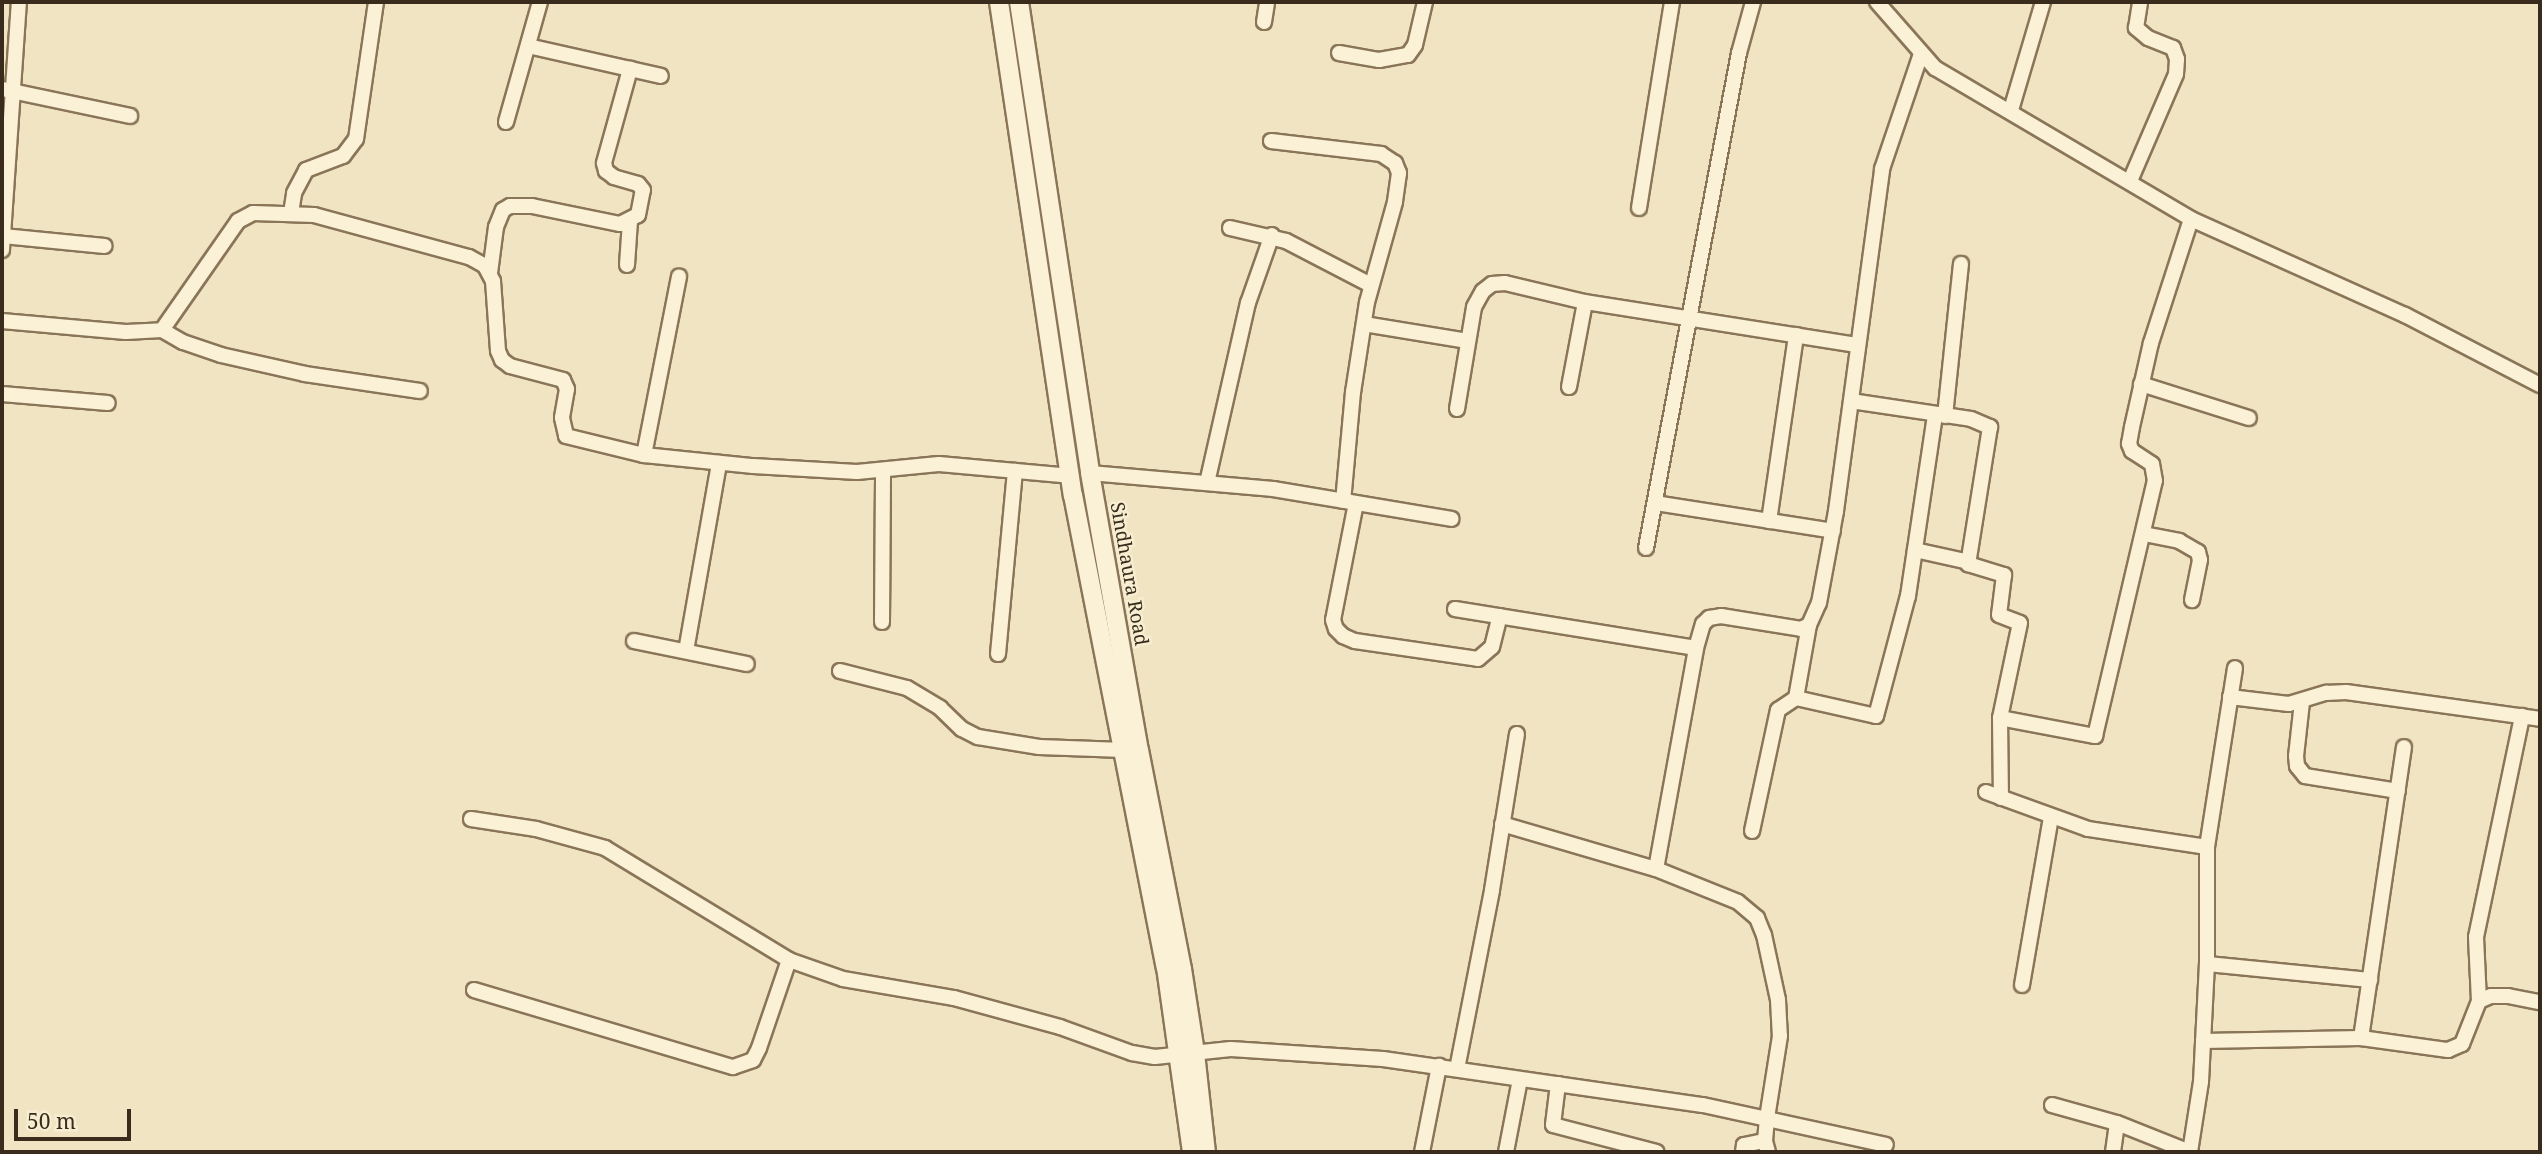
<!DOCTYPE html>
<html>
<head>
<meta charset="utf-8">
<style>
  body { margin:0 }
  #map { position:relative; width:2542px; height:1154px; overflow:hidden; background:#f0e4c2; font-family:"Noto Serif",serif }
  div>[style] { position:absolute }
  .roads { filter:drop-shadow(2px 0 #8a7558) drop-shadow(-2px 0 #8a7558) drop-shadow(0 2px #8a7558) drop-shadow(0 -2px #8a7558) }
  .minor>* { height:14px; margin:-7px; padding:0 7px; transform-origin:7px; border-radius:7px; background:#faf1d6 }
  .tertiary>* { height:18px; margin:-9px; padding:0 9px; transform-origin:9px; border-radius:9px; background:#faf1d6 }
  span { translate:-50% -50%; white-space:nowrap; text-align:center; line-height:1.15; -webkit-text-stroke:5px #f7eed2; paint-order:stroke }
  .street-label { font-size:19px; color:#3a2c1d }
  .frame { position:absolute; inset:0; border:4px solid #3a2c1d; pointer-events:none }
  .scale { position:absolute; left:14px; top:1109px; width:117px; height:32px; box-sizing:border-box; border:4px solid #3a2c1d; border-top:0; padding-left:9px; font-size:21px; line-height:24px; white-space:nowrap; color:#3a2c1d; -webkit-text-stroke:5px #f7eed2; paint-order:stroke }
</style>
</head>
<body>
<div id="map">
  <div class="roads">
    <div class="minor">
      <div style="left:1877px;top:2px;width:88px;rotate:48.7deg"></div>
      <div style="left:1935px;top:68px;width:297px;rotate:30.5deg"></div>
      <div style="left:2191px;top:219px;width:235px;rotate:24.2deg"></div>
      <div style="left:2405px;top:315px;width:152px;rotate:27.4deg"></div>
      <div style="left:1264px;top:22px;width:20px;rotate:-81deg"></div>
      <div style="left:528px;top:46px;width:136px;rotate:12.7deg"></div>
      <div style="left:1339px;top:53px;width:41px;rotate:9.9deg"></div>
      <div style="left:1379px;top:60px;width:29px;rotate:-10deg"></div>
      <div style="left:1408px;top:55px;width:12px;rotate:-55deg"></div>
      <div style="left:1415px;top:45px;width:44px;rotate:-76.9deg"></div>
      <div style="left:2px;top:89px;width:131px;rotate:11.9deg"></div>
      <div style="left:2011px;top:110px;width:113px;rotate:-73.5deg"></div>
      <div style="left:506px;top:122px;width:125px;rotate:-74.2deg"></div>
      <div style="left:1271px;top:141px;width:111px;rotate:6.7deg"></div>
      <div style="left:1381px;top:154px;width:17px;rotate:33deg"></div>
      <div style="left:1395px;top:163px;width:11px;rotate:68deg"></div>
      <div style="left:1399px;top:173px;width:29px;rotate:98deg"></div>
      <div style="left:1395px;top:202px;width:104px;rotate:105.6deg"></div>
      <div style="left:1367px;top:302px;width:91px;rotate:98.8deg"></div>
      <div style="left:1353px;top:392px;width:109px;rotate:95.2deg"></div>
      <div style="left:2130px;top:181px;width:116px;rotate:-66.7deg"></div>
      <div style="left:2176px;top:74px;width:15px;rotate:-86deg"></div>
      <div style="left:2177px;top:59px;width:12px;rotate:-110deg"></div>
      <div style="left:2173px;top:48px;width:27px;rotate:-158deg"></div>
      <div style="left:2148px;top:38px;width:16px;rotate:-140deg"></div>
      <div style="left:2136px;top:28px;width:26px;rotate:-81deg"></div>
      <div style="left:1639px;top:208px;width:209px;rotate:-80.9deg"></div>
      <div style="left:291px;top:213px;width:20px;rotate:-81deg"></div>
      <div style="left:294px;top:193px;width:26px;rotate:-62deg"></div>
      <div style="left:306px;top:170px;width:40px;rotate:-21deg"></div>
      <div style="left:343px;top:156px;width:21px;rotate:-53deg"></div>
      <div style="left:356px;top:139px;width:138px;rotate:-81.7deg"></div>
      <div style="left:1230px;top:228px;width:57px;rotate:13.1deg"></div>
      <div style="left:1286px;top:241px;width:96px;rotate:27.4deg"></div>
      <div style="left:3px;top:236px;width:102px;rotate:5.6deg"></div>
      <div style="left:2px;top:250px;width:249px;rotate:-86.1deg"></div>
      <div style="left:627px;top:265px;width:44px;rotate:-86.1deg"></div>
      <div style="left:490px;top:273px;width:46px;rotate:-82.6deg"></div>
      <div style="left:496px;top:227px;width:18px;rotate:-68deg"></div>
      <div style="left:503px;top:210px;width:8px;rotate:-30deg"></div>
      <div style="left:510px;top:206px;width:22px"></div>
      <div style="left:532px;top:206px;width:90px;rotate:11.6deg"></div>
      <div style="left:620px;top:224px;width:20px;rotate:-27deg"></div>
      <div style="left:638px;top:215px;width:25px;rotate:-79deg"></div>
      <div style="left:643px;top:190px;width:8px;rotate:-130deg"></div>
      <div style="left:638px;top:184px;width:25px;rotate:-164deg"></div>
      <div style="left:614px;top:177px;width:10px;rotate:-143deg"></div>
      <div style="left:606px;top:171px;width:8px;rotate:-104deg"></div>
      <div style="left:604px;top:163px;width:98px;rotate:-74.5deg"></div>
      <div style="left:2px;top:321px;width:124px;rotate:5.1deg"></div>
      <div style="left:126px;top:332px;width:36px;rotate:-3deg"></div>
      <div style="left:162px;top:330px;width:133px;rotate:-55.1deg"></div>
      <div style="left:238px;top:221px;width:17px;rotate:-28deg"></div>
      <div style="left:253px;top:213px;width:61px;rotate:1.9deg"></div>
      <div style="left:314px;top:215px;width:161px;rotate:15.2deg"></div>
      <div style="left:469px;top:257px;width:18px;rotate:29deg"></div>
      <div style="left:485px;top:266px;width:17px;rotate:62deg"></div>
      <div style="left:493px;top:281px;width:70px;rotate:85.9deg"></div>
      <div style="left:498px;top:351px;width:10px;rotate:66deg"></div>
      <div style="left:502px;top:360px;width:10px;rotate:37deg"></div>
      <div style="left:510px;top:366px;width:55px;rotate:14.8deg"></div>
      <div style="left:563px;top:380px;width:10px;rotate:66deg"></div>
      <div style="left:567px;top:389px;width:29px;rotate:100deg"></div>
      <div style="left:562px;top:418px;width:18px;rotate:77deg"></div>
      <div style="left:566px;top:436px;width:80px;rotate:13.7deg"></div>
      <div style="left:644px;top:455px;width:110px;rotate:5.8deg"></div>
      <div style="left:753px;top:466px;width:104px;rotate:3.3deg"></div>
      <div style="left:857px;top:472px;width:82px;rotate:-5.6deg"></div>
      <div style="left:939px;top:464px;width:133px;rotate:5.2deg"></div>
      <div style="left:1364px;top:324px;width:105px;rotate:9.3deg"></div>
      <div style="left:162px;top:330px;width:24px;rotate:30deg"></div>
      <div style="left:183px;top:342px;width:40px;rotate:18.9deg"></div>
      <div style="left:221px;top:355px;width:86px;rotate:12.7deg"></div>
      <div style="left:305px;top:374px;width:116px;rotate:8.4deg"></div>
      <div style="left:2141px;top:384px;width:113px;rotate:17.5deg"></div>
      <div style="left:1569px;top:387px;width:86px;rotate:-79.3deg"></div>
      <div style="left:2px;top:394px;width:106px;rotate:4.9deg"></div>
      <div style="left:1851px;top:401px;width:121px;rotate:8.5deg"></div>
      <div style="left:1971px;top:419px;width:21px;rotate:23deg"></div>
      <div style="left:1990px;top:427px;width:139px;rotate:99.1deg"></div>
      <div style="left:1968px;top:564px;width:38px;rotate:17deg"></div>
      <div style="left:2004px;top:575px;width:40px;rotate:97.1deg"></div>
      <div style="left:1999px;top:615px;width:22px;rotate:21deg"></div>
      <div style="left:2020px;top:623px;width:97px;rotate:101.9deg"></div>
      <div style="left:2000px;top:718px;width:97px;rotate:10.7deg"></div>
      <div style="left:2095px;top:736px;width:262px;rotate:-76.8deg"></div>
      <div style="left:2155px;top:481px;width:17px;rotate:-100deg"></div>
      <div style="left:2152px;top:464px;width:24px;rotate:-147deg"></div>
      <div style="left:2132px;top:451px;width:8px;rotate:-113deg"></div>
      <div style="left:2129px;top:444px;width:17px;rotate:-80deg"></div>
      <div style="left:2132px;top:427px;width:86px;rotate:-77.3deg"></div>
      <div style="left:2151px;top:343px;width:130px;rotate:-72.1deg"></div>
      <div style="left:1457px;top:409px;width:103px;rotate:-80.5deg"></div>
      <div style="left:1474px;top:307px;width:18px;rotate:-61deg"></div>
      <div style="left:1483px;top:291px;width:11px;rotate:-38deg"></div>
      <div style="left:1492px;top:284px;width:13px;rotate:-4deg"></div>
      <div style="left:1505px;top:283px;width:82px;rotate:13.4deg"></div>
      <div style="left:1585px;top:302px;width:276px;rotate:9deg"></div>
      <div style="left:1945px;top:416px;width:153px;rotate:-84deg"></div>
      <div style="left:644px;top:455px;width:182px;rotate:-78.9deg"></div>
      <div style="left:1090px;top:473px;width:184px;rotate:5deg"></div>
      <div style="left:1273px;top:489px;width:181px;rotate:9.5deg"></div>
      <div style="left:1207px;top:483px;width:185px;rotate:-77.2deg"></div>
      <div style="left:1248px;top:303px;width:72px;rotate:-70.6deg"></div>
      <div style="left:1356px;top:503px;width:119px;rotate:101.1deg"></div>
      <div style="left:1333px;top:620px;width:9px;rotate:72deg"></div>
      <div style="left:1336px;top:629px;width:10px;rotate:45deg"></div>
      <div style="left:1343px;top:636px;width:13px;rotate:23deg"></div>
      <div style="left:1355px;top:641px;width:124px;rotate:8.3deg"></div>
      <div style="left:1478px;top:659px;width:18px;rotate:-41deg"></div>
      <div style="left:1492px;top:647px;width:32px;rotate:-76deg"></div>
      <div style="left:1655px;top:503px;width:180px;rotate:8.9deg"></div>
      <div style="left:1769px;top:521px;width:188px;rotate:-81.7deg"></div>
      <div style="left:2144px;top:534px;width:36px;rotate:11deg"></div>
      <div style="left:2179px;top:541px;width:22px;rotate:30deg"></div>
      <div style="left:2198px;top:552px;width:8px;rotate:76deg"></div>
      <div style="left:2200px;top:560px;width:41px;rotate:101.3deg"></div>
      <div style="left:1646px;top:548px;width:504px;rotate:-79.36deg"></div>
      <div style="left:1739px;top:53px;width:53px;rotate:-74.6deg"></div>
      <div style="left:1915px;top:550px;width:55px;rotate:12.5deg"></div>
      <div style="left:1455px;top:609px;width:244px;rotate:9.2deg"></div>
      <div style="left:882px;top:622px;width:151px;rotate:-89.6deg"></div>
      <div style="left:634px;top:641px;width:115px;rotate:11.5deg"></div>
      <div style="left:686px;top:651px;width:191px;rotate:-80deg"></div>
      <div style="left:998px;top:654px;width:184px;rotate:-84.7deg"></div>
      <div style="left:840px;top:671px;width:69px;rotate:14.2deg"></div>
      <div style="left:907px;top:688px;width:39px;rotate:31deg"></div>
      <div style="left:940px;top:708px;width:30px;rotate:44deg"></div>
      <div style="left:962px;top:729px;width:18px;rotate:27deg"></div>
      <div style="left:978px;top:737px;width:62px;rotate:9.3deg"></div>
      <div style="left:1039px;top:747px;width:85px;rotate:2deg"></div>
      <div style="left:2230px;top:697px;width:59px;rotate:6.8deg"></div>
      <div style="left:2289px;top:704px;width:39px;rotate:-17deg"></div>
      <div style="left:2326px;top:693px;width:20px;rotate:-3deg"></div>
      <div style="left:2346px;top:692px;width:196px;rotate:7.9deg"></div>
      <div style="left:1796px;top:698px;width:82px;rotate:12.7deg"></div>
      <div style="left:1876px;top:716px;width:124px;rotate:-75.1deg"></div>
      <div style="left:1908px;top:596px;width:183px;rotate:-81.5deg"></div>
      <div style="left:2302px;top:702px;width:54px;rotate:96.3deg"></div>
      <div style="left:2296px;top:756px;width:10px;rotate:84deg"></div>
      <div style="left:2297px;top:766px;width:13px;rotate:51deg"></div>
      <div style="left:2305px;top:776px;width:94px;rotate:9.2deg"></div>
      <div style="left:2000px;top:718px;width:80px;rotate:89.3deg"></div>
      <div style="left:1986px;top:792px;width:109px;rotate:19.9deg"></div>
      <div style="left:2088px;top:829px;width:120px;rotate:8.6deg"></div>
      <div style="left:471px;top:819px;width:66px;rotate:8.7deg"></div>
      <div style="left:536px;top:829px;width:72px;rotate:15.4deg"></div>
      <div style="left:605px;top:848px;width:215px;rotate:31.3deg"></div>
      <div style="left:789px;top:960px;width:57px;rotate:19.4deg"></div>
      <div style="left:843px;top:979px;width:113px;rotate:9.7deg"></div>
      <div style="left:954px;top:998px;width:110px;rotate:15.3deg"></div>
      <div style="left:1060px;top:1027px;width:77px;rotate:19.9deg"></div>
      <div style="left:1132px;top:1053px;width:23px;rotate:10deg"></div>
      <div style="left:1155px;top:1057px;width:76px;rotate:-6deg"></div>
      <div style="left:1231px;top:1049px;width:152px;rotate:3.8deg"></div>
      <div style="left:1383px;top:1059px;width:323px;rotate:8.2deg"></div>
      <div style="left:1703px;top:1105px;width:187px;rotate:12.3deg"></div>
      <div style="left:1502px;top:824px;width:160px;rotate:16.3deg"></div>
      <div style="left:1656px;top:869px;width:88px;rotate:21.9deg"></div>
      <div style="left:1738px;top:902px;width:25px;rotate:40deg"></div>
      <div style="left:1757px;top:918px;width:18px;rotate:68deg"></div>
      <div style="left:1764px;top:935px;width:66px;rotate:77.8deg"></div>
      <div style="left:1778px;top:1000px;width:36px;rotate:87deg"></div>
      <div style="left:1780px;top:1036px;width:83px;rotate:99deg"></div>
      <div style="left:1767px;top:1118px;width:23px;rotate:95deg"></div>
      <div style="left:1765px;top:1141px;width:11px;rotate:75deg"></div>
      <div style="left:1752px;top:831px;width:124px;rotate:-77.9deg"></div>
      <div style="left:1778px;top:710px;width:22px;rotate:-34deg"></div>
      <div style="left:1796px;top:698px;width:74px;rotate:-79.9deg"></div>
      <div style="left:1656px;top:869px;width:225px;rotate:-79.7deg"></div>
      <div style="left:1696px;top:648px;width:25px;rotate:-74deg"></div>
      <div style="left:1703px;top:624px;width:8px;rotate:-45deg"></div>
      <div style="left:1709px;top:618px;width:12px;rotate:-9deg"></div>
      <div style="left:1721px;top:616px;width:81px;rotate:9.2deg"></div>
      <div style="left:1801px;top:629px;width:9px;rotate:-27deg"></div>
      <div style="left:1809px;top:625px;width:24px;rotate:-66deg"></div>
      <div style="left:1819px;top:603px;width:94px;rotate:-79.5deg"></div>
      <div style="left:1836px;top:511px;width:345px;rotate:-82.3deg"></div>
      <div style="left:1882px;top:169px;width:121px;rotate:-71.3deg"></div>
      <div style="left:2207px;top:964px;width:164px;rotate:5.6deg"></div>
      <div style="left:2022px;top:985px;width:170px;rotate:-80.2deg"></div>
      <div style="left:474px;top:990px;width:270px;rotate:16.6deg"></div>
      <div style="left:733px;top:1067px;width:21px;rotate:-19deg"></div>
      <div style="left:753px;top:1060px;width:13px;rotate:-63deg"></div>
      <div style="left:759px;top:1048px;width:93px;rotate:-71.2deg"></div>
      <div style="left:2479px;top:1001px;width:64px;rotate:-92.7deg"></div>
      <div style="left:2476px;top:937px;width:226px;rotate:-78.2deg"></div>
      <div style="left:2361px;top:1038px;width:294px;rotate:-81.6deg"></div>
      <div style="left:2203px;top:1041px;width:158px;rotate:-1.1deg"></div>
      <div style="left:2361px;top:1038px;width:88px;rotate:7.9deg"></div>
      <div style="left:2448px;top:1050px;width:15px;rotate:-23deg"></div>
      <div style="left:2462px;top:1044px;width:46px;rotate:-68.4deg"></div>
      <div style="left:2479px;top:1001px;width:13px;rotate:-23deg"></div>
      <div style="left:2491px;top:996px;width:17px"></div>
      <div style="left:2508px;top:996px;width:33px;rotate:11deg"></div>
      <div style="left:1457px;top:1069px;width:182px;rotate:-78.9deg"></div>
      <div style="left:1492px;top:890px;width:158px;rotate:-80.9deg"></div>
      <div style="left:1558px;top:1084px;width:41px;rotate:97deg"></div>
      <div style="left:1553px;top:1125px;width:107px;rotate:14.6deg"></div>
      <div style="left:2052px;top:1105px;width:67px;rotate:15.5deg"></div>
      <div style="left:2117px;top:1123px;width:79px;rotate:21.7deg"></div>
      <div style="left:1422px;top:1152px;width:88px;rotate:-78.8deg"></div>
      <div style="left:1506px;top:1152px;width:74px;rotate:-79.1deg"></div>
      <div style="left:1743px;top:1152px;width:7px;rotate:-82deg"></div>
      <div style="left:1744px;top:1145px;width:21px;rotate:-11deg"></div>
      <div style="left:2113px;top:1152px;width:29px;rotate:-82deg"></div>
      <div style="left:2190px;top:1152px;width:71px;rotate:-81.1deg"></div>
      <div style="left:2201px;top:1082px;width:118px;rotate:-87.1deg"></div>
      <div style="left:2207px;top:964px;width:117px;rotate:-90deg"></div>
      <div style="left:2207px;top:847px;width:181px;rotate:-81.1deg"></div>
    </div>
    <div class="tertiary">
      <div style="left:999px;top:2px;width:499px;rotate:81.5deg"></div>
      <div style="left:1073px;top:495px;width:481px;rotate:78.9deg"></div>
      <div style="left:1166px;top:967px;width:187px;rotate:82deg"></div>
      <div style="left:1019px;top:2px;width:476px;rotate:81.4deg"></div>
      <div style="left:1090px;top:473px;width:281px;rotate:80deg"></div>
      <div style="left:1139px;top:750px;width:223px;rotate:78.9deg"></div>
      <div style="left:1182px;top:969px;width:85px;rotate:81.2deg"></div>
      <div style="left:1195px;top:1053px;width:100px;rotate:83.7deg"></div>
    </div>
  </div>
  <div class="street-label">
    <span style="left:1129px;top:574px;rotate:80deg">Sindhaura Road</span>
  </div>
  <div class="frame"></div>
  <div class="scale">50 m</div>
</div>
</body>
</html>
